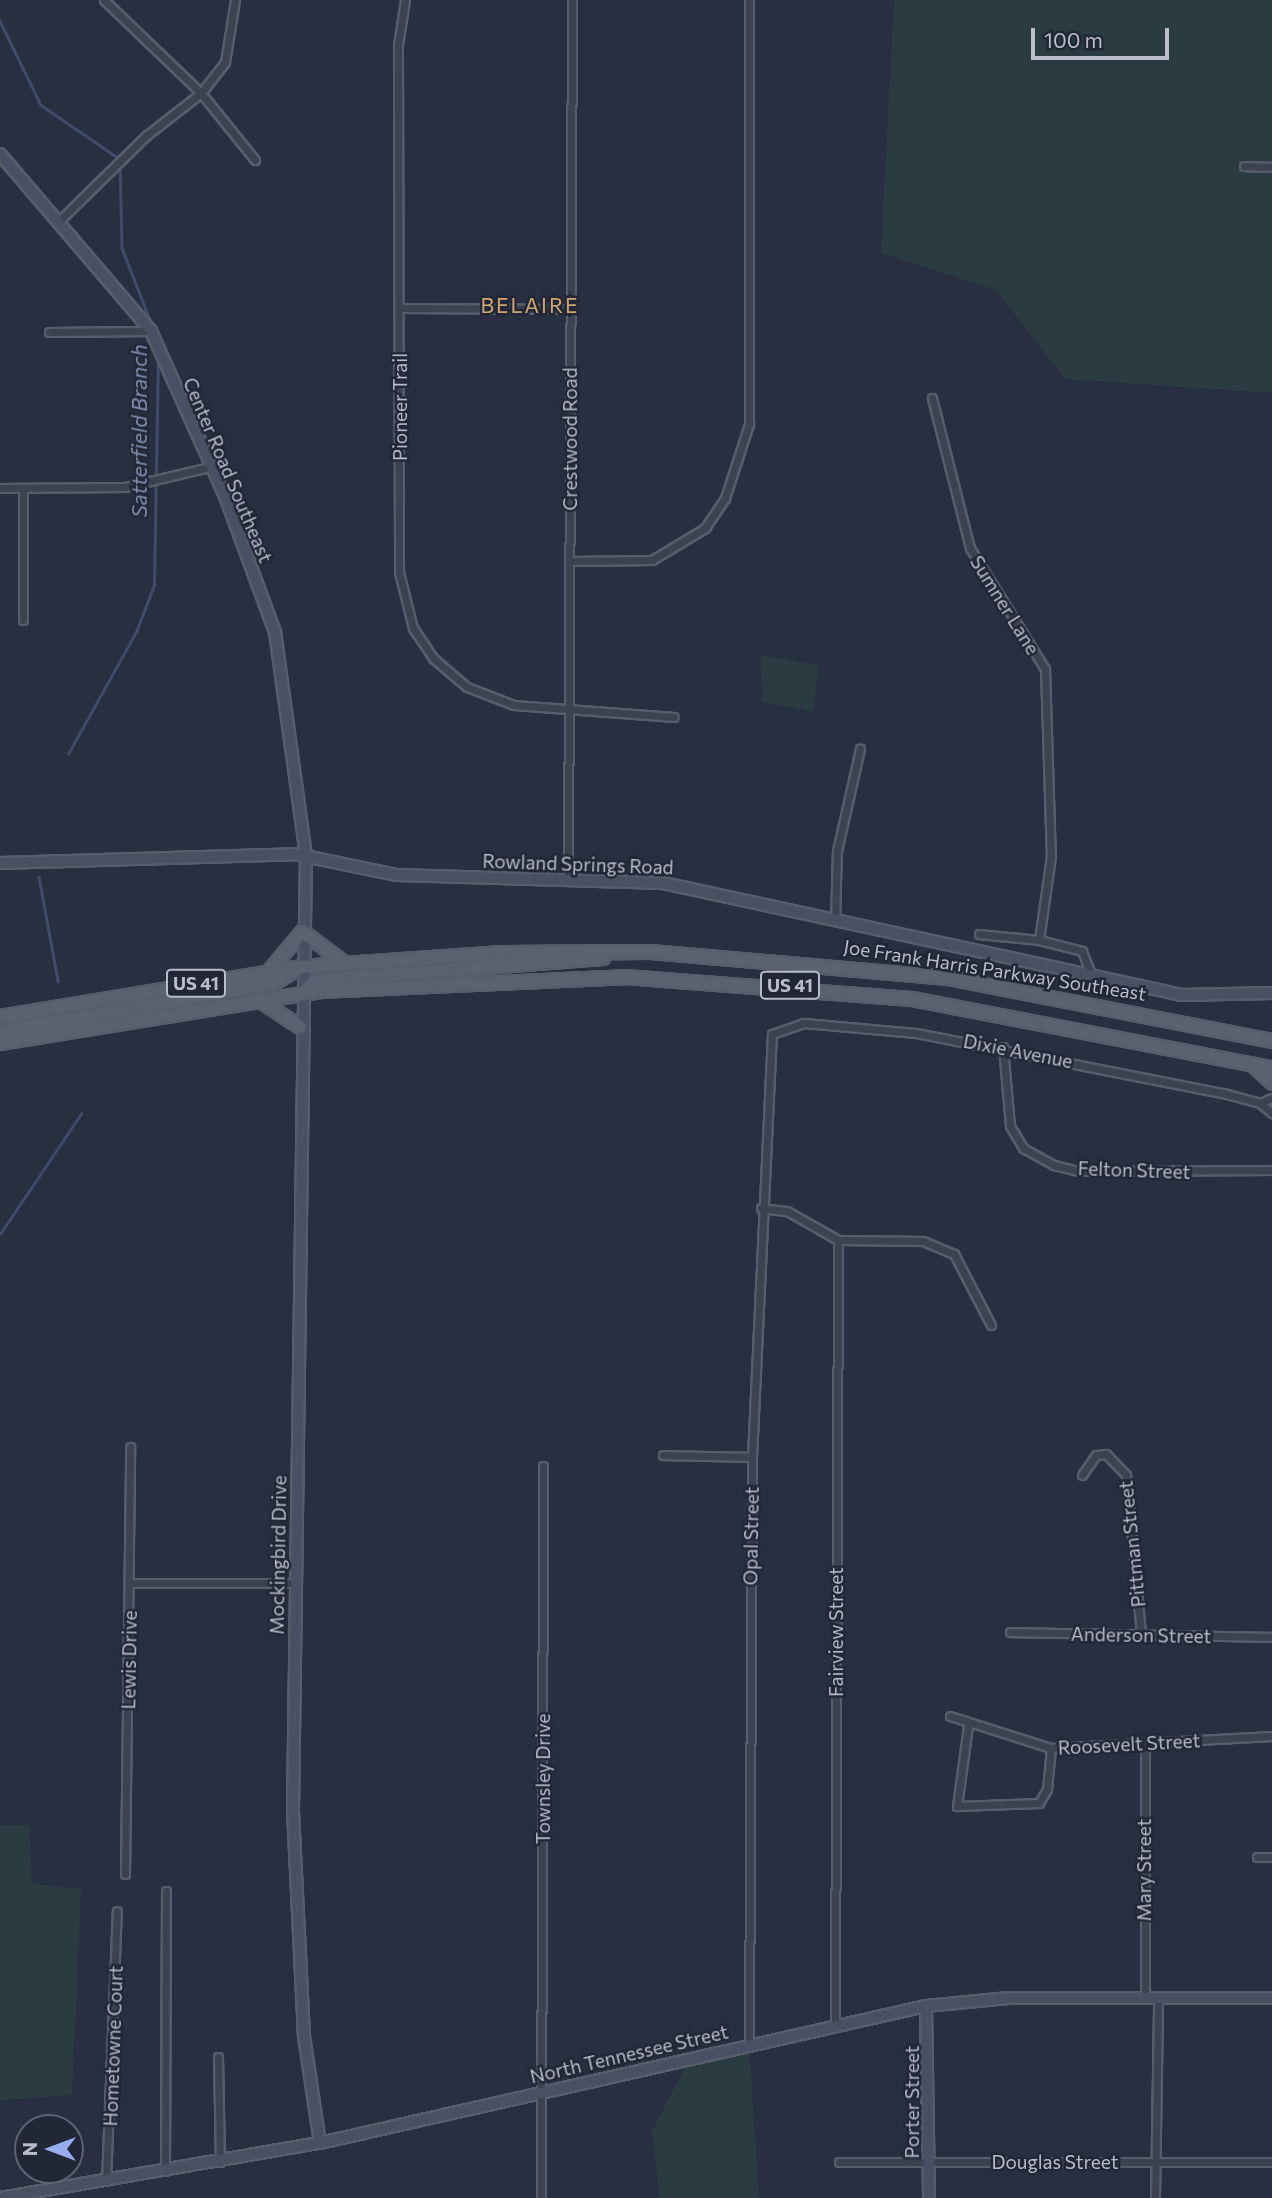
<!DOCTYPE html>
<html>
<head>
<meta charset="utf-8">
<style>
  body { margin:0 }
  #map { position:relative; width:1272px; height:2198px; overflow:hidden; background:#282f41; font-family:Commissioner,sans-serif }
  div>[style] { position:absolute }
  .green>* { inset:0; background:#2a3c42 }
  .stream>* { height:2.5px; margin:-1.25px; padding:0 1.25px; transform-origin:1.25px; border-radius:1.25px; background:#404c6a }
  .roads { filter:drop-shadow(2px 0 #575d6b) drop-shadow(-2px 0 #575d6b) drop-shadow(0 2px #575d6b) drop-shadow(0 -2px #575d6b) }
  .street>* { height:7px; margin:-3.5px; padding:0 3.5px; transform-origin:3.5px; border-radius:3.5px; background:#3c4250 }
  .secondary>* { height:10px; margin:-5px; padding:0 5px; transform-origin:5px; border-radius:5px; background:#4a5063 }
  .primary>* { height:12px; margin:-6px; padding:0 6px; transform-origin:6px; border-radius:6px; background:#5a6170 }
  span { translate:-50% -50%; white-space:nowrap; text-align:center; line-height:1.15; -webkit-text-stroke:5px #212736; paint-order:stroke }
  .shield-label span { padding:2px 5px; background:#212736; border:2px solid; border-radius:5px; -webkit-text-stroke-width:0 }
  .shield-label { font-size:18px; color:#b9bdcb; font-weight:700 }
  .street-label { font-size:19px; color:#b9bdcb }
  .neighbourhood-label { font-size:21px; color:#d0a66e; letter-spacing:2px }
  .water-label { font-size:21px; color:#828fb0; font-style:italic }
  .north { position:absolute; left:14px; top:2114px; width:70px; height:70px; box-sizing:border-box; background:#212736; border:2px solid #5e6372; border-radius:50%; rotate:270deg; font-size:19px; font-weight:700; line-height:28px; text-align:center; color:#b9bdcb }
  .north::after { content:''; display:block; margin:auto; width:24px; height:32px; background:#96adf2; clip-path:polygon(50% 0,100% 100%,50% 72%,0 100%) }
  .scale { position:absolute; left:1031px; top:28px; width:138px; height:32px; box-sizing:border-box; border:4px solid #b9bdcb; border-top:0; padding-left:9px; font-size:21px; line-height:24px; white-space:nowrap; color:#b9bdcb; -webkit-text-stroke:5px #212736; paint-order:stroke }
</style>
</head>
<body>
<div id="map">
  <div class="green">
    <div style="clip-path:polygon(894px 0,1272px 0,1272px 393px,1065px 379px,996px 290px,881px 253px)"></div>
    <div style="clip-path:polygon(761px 655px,819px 665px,813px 711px,762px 702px)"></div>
    <div style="clip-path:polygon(0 1825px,30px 1825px,31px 1884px,81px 1889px,72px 2095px,0 2100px)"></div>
    <div style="clip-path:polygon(749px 2044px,759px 2198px,660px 2198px,652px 2131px,690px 2058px)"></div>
  </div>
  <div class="stream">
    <div style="left:0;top:21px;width:93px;rotate:64deg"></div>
    <div style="left:41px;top:105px;width:96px;rotate:34.4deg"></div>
    <div style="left:120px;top:159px;width:89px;rotate:88.7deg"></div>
    <div style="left:122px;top:248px;width:83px;rotate:68.7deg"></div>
    <div style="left:68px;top:754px;width:140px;rotate:-60.9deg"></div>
    <div style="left:136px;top:632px;width:50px;rotate:-69deg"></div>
    <div style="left:154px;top:585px;width:226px;rotate:-89deg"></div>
    <div style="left:39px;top:877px;width:106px;rotate:79.6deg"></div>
    <div style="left:0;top:1234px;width:145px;rotate:-56deg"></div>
  </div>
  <div class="roads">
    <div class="street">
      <div style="left:104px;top:0;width:134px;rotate:43.8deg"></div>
      <div style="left:201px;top:93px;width:39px;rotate:-52deg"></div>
      <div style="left:225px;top:62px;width:63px;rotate:-80.8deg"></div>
      <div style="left:405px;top:0;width:46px;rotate:98.8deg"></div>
      <div style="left:398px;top:45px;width:527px;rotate:89.89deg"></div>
      <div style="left:399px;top:572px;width:58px;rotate:76deg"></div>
      <div style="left:413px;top:628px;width:37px;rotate:56deg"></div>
      <div style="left:434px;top:659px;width:43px;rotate:40.3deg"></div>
      <div style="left:467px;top:687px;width:50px;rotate:21deg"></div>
      <div style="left:514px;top:705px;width:160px;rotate:4.3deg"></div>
      <div style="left:1244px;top:166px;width:28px;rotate:2deg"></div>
      <div style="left:57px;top:223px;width:126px;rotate:-44.4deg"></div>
      <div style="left:147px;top:135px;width:68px;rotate:-37.9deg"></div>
      <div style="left:201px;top:93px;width:86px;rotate:51.1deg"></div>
      <div style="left:400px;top:308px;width:171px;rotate:0.3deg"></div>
      <div style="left:49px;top:332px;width:102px;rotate:-0.6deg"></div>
      <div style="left:932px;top:398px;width:155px;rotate:75.8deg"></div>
      <div style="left:970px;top:548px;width:142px;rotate:58.2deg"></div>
      <div style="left:1045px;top:669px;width:187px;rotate:88.2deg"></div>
      <div style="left:1051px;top:856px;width:85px;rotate:98.1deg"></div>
      <div style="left:1039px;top:940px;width:44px;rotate:14.3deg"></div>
      <div style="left:1082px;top:951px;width:25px;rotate:69deg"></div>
      <div style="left:0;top:488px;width:125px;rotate:-0.5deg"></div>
      <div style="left:125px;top:487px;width:86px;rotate:-13.4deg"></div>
      <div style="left:23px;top:488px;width:132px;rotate:90deg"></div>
      <div style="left:570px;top:561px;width:82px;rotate:-0.7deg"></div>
      <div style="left:652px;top:560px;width:62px;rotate:-31.1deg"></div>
      <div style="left:705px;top:528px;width:36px;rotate:-56deg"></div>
      <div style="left:725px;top:498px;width:78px;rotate:-72deg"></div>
      <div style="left:749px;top:424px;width:424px;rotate:-90deg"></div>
      <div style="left:568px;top:879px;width:879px;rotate:-89.74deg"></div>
      <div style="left:835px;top:921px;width:70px;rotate:-88.4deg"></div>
      <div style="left:837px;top:851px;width:105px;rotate:-77.3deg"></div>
      <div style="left:979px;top:934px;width:60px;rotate:5.7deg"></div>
      <div style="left:1003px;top:1047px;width:79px;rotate:84.9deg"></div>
      <div style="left:1010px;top:1126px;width:26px;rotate:59deg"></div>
      <div style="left:1023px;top:1148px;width:35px;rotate:29deg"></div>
      <div style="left:1054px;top:1165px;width:25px;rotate:14deg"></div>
      <div style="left:1078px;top:1171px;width:194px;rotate:-0.3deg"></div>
      <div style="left:1260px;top:1103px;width:13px;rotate:-23deg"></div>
      <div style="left:761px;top:1208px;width:26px;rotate:7deg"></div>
      <div style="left:787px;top:1211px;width:59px;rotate:29.6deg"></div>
      <div style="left:838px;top:1240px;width:85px;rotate:0.7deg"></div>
      <div style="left:923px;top:1241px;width:34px;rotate:23deg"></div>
      <div style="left:954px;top:1254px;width:80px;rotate:62.5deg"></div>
      <div style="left:663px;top:1455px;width:89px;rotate:1.3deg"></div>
      <div style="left:1082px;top:1475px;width:24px;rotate:-55deg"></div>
      <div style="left:1096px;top:1455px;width:10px;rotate:-6deg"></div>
      <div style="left:1106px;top:1454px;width:29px;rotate:46deg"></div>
      <div style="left:1126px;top:1475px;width:161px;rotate:84.6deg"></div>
      <div style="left:130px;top:1583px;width:165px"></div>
      <div style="left:1010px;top:1632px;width:262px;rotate:1.1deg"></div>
      <div style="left:950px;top:1716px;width:106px;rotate:17.6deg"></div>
      <div style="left:1051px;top:1748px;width:221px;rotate:-3.1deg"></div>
      <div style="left:968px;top:1726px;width:81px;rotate:97.8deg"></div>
      <div style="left:957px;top:1806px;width:82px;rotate:-2.1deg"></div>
      <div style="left:1039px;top:1803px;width:16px;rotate:-60deg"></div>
      <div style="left:1047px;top:1789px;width:41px;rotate:-84.4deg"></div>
      <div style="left:1145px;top:1743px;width:255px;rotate:90deg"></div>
      <div style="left:1257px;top:1857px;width:15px"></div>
      <div style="left:125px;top:1874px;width:427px;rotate:-89.3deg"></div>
      <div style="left:835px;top:2024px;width:784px;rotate:-89.78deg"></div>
      <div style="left:749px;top:2044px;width:587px;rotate:-89.71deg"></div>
      <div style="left:752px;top:1457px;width:423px;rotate:-87.3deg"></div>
      <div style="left:772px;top:1034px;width:34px;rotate:-19deg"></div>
      <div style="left:804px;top:1023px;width:112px;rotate:5.1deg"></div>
      <div style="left:916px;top:1033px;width:313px;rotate:11.1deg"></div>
      <div style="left:1223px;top:1093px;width:38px;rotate:15deg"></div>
      <div style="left:1260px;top:1103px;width:16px;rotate:40deg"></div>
      <div style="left:218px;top:2057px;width:105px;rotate:88.9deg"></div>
      <div style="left:839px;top:2162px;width:433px"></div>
      <div style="left:165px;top:2171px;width:280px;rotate:-89.8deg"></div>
      <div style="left:106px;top:2181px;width:270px;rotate:-87.7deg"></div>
      <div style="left:541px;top:2198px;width:732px;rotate:-89.84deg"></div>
      <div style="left:1155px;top:2198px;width:200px;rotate:-89.1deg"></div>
    </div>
    <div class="secondary">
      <div style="left:0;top:154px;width:233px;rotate:49.5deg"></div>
      <div style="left:151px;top:331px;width:184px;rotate:65.9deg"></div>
      <div style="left:226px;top:499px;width:142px;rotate:69.8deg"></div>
      <div style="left:275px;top:632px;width:225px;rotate:82.1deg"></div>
      <div style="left:306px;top:855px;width:956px;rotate:90.78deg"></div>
      <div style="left:293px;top:1811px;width:225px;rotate:87.2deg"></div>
      <div style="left:304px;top:2036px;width:108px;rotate:81.5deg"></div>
      <div style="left:0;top:863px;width:295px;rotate:-1.7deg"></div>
      <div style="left:295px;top:854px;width:103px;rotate:11.7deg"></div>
      <div style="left:396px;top:875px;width:267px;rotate:1.7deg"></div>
      <div style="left:663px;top:883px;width:531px;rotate:12.18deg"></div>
      <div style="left:1182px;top:995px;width:90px;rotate:-1.3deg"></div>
      <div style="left:926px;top:2006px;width:192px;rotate:89.1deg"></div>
      <div style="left:0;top:2198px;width:325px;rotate:-9.8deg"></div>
      <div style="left:320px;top:2143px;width:621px;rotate:-12.74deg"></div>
      <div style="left:926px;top:2006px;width:83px;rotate:-5.5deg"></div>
      <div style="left:1009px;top:1998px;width:263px"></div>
    </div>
    <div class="primary">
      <div style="left:303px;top:932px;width:50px;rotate:36.9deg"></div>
      <div style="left:270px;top:970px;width:51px;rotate:-49.8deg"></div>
      <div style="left:301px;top:994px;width:18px;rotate:-41deg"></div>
      <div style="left:315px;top:982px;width:29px;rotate:-8deg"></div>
      <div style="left:344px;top:978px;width:260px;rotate:-4.4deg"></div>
      <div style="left:259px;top:1000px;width:49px;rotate:33.4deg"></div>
      <div style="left:0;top:1017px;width:305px;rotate:-9.4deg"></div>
      <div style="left:301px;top:967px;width:202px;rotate:-4deg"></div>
      <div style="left:503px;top:953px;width:148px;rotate:-0.4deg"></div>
      <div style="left:651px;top:952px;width:298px;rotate:5deg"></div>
      <div style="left:948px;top:978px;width:330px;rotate:11deg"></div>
      <div style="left:0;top:1032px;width:278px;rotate:-10.1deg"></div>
      <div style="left:274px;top:983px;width:31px;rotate:-31deg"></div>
      <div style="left:0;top:1043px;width:324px;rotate:-9.2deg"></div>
      <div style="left:320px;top:991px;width:305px;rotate:-2.6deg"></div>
      <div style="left:625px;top:977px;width:288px;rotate:4.4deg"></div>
      <div style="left:912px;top:999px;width:367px;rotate:10.9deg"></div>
      <div style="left:1253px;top:1065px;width:26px;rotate:43deg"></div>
    </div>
  </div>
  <div class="shield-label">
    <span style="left:196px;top:983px">US 41</span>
    <span style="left:790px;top:985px">US 41</span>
  </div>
  <div class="street-label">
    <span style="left:400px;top:407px;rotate:-90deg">Pioneer Trail</span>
    <span style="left:570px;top:439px;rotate:-90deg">Crestwood Road</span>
    <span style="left:228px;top:470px;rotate:67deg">Center Road Southeast</span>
    <span style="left:1005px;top:605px;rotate:58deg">Sumner Lane</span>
    <span style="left:578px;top:864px;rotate:2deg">Rowland Springs Road</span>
    <span style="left:995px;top:970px;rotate:9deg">Joe Frank Harris Parkway Southeast</span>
    <span style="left:1018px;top:1051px;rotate:11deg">Dixie Avenue</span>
    <span style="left:1134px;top:1170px;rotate:2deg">Felton Street</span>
    <span style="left:751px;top:1536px;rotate:-89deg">Opal Street</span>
    <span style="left:1132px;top:1544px;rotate:-96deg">Pittman Street</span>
    <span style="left:278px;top:1555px;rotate:-89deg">Mockingbird Drive</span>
    <span style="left:836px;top:1632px;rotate:-90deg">Fairview Street</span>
    <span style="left:1141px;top:1635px;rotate:1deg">Anderson Street</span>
    <span style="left:129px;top:1660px;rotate:-89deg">Lewis Drive</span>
    <span style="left:1129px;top:1744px;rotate:-3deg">Roosevelt Street</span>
    <span style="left:543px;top:1779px;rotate:-90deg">Townsley Drive</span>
    <span style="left:1144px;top:1870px;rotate:-90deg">Mary Street</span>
    <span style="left:113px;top:2046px;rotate:-88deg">Hometowne Court</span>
    <span style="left:629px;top:2054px;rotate:-13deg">North Tennessee Street</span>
    <span style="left:912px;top:2102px;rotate:-90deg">Porter Street</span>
    <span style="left:1055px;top:2162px">Douglas Street</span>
  </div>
  <div class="neighbourhood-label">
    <span style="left:530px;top:305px">BELAIRE</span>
  </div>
  <div class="water-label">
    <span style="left:139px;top:431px;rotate:-90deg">Satterfield Branch</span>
  </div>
  <div class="north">N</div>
  <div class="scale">100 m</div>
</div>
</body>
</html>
